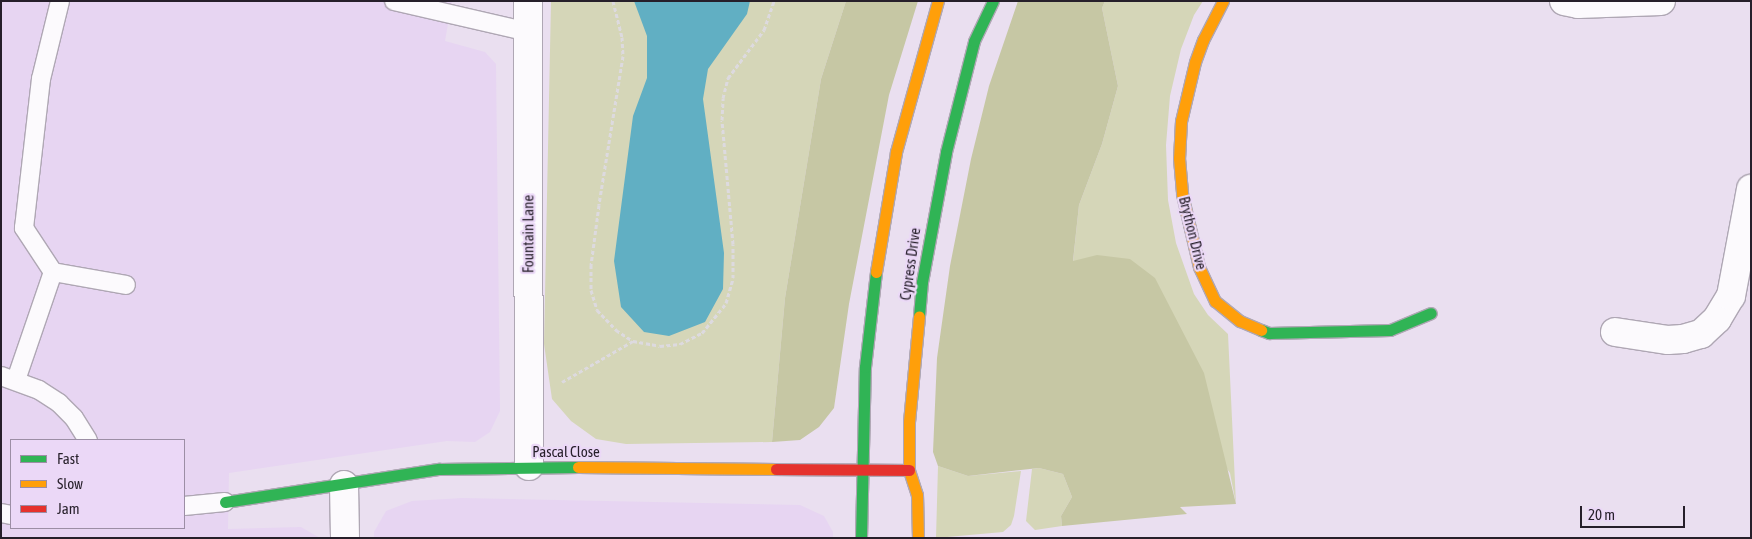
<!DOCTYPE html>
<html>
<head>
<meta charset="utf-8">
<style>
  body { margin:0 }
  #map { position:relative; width:1752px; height:539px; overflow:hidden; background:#eadff0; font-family:"Asap Condensed",sans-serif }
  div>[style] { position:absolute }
  .built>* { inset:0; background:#e7d5f2 }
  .green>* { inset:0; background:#d5d6b8 }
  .forest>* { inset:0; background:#c6c7a4 }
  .water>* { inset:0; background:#61afc3 }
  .path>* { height:3px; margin-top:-1.5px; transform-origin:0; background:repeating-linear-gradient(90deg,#dddadf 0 4px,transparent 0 6.5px) }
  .roads { filter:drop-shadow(1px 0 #afa7b4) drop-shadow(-1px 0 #afa7b4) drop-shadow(0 1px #afa7b4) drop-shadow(0 -1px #afa7b4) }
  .lane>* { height:18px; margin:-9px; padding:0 9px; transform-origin:9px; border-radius:9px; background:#fcfafd }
  .street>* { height:28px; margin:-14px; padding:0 14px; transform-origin:14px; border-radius:14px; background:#fcfafd }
  .fast>* { height:11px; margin:-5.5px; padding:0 5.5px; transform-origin:5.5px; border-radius:5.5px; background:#30b455 }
  .slow>* { height:11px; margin:-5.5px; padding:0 5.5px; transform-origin:5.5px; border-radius:5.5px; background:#ff9f0a }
  .jam>* { height:11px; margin:-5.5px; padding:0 5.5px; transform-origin:5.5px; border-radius:5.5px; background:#e5322d }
  span { translate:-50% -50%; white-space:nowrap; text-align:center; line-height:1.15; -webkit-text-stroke:4.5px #ebd8f7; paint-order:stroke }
  .street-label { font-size:15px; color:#261f2a }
  .frame { position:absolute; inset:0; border:2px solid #261f2a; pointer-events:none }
  .legend { position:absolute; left:10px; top:439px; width:175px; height:90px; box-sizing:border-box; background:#ebd8f7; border:1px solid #9c8ea5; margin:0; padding:6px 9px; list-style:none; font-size:15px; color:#261f2a }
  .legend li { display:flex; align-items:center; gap:10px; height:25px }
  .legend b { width:25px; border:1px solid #9c8ea5 }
  .scale { position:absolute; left:1580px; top:506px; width:105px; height:22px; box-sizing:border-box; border:2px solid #261f2a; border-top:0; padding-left:6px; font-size:15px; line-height:18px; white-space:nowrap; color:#261f2a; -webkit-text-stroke:4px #ebd8f7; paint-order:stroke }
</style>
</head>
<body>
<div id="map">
  <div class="built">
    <div style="clip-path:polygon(evenodd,1px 1px,452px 1px,445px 41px,485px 52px,496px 64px,500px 411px,490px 432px,475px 442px,447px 441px,229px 473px,228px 529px,301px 527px,320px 538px,1px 538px,1px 1px,11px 440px,184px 440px,184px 528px,11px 528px,11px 440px)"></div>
    <div style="clip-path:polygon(462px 498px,800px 505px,824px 516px,833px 532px,833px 538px,374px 538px,374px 532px,386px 511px,412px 501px)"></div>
  </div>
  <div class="green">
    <div style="clip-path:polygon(551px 1px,846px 1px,821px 79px,785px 298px,772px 442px,626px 444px,596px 439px,571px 421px,552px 399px,544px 344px)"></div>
    <div style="clip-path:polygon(1105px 1px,1203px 1px,1194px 15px,1181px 49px,1170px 96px,1166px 145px,1168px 200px,1176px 243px,1194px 294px,1208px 315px,1228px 334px,1236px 504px,1230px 473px,1073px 262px,1079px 205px,1102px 144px,1118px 86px,1102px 8px)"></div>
    <div style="clip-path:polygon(938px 466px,968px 476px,1021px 471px,1014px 516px,1011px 525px,1003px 532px,936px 538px)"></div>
    <div style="clip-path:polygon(1039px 468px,1063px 474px,1072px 497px,1061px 516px,1062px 526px,1035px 530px,1026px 521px,1032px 469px)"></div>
  </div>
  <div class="forest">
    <div style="clip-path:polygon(846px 1px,918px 1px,889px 95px,849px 304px,834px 408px,819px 427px,800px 440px,772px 442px,785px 298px,821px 79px)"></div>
    <div style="clip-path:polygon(1018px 1px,1105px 1px,1102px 8px,1118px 86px,1102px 144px,1079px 205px,1073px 261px,1097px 255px,1130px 259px,1155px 278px,1204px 373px,1236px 504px,1180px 507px,1187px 514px,1062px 526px,1061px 516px,1072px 497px,1063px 474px,1039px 468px,968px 476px,938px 466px,933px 452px,937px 358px,950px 266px,971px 159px,989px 86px)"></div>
  </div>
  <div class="water">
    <div style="clip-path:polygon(634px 1px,750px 1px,747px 14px,708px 69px,703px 99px,724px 253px,723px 289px,705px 322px,669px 336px,644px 332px,621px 307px,614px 261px,633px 116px,647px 78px,647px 36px)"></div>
  </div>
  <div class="path">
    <div style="left:613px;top:1px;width:37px;rotate:76deg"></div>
    <div style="left:622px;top:37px;width:19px;rotate:87deg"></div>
    <div style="left:623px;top:56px;width:151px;rotate:99.2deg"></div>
    <div style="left:599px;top:205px;width:61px;rotate:97.6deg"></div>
    <div style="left:591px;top:265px;width:25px;rotate:90deg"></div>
    <div style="left:591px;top:290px;width:21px;rotate:73deg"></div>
    <div style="left:597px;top:310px;width:28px;rotate:46deg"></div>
    <div style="left:616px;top:330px;width:20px;rotate:33deg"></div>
    <div style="left:633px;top:341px;width:27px;rotate:10deg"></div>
    <div style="left:660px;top:346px;width:20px;rotate:-6deg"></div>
    <div style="left:680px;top:344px;width:25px;rotate:-27deg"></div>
    <div style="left:702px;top:333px;width:38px;rotate:-51deg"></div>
    <div style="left:726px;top:303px;width:26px;rotate:-74deg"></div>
    <div style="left:733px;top:278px;width:34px;rotate:-90deg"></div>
    <div style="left:733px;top:244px;width:124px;rotate:-95.1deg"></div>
    <div style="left:722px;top:120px;width:22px;rotate:-87deg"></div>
    <div style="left:723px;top:98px;width:21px;rotate:-76deg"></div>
    <div style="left:728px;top:78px;width:60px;rotate:-53.1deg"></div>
    <div style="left:764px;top:30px;width:31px;rotate:-71deg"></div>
    <div style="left:562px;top:382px;width:82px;rotate:-30deg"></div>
  </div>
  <div class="roads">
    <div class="lane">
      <div style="left:394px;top:1px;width:138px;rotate:13deg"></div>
      <div style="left:53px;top:272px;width:53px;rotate:-123.4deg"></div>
      <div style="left:24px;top:228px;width:150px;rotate:-83.5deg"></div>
      <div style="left:41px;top:79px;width:80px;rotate:-76.3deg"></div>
      <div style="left:1px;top:376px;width:40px;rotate:20.2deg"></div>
      <div style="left:39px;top:390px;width:24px;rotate:33deg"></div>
      <div style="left:59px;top:403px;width:21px;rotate:45deg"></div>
      <div style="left:74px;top:418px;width:26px;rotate:58deg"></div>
      <div style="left:16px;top:380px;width:114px;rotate:-71.1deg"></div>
      <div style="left:53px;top:272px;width:74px;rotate:10.1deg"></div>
      <div style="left:184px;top:506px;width:41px;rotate:-5.6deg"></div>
      <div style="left:1px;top:513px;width:10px;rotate:11deg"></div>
    </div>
    <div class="street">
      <div style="left:528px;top:1px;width:465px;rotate:89.9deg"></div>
      <div style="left:1564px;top:1px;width:14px;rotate:12deg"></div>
      <div style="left:1578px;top:4px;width:83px;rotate:-2.1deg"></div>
      <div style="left:1615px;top:332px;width:54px;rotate:8.6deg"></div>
      <div style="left:1668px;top:340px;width:15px;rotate:-4deg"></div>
      <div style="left:1683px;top:339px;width:19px;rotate:-16deg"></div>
      <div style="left:1701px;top:334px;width:22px;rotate:-43deg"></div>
      <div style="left:1717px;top:319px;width:27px;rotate:-59deg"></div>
      <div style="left:1731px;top:296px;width:109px;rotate:-79.4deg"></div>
      <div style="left:344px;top:485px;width:53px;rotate:88.9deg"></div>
    </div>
    <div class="fast">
      <div style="left:919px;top:316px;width:34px;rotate:-85deg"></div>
      <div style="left:922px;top:282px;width:132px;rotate:-79.5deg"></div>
      <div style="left:946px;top:152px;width:114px;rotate:-75.8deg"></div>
      <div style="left:974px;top:41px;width:44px;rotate:-64.6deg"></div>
      <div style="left:1261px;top:330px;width:9px;rotate:21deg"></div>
      <div style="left:1269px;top:333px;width:121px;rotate:-1.4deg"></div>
      <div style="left:1390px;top:330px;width:44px;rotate:-22.5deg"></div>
      <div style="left:225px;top:502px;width:217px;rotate:-8.8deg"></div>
      <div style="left:439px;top:469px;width:139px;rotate:-0.8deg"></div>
      <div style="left:861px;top:538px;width:171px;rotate:-88.7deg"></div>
      <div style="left:865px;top:367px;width:96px;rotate:-83.4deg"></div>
    </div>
    <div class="slow">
      <div style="left:1223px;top:1px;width:44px;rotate:117.1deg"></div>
      <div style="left:1203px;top:40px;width:23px;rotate:110deg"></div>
      <div style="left:1195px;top:62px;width:61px;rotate:103.3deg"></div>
      <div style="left:1181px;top:121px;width:37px;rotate:93deg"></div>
      <div style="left:1179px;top:158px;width:36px;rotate:85deg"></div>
      <div style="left:1182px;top:194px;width:75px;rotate:76.9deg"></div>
      <div style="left:1199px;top:267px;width:38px;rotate:65deg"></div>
      <div style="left:1215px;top:301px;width:32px;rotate:39deg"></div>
      <div style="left:1240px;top:321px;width:23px;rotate:23deg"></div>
      <div style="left:876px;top:272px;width:122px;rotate:-80.5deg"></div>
      <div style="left:896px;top:152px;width:157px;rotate:-74.5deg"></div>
      <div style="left:578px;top:467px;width:198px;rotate:0.6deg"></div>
      <div style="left:918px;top:538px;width:43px;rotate:-91.3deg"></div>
      <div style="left:917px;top:495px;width:26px;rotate:-108deg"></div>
      <div style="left:909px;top:470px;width:48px;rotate:-90deg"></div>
      <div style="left:909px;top:422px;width:106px;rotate:-84.6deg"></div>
    </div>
    <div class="jam">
      <div style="left:776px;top:469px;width:133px;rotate:0.4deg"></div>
    </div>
  </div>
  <div class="street-label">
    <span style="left:1193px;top:233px;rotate:76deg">Brython Drive</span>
    <span style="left:528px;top:234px;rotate:-90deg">Fountain Lane</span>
    <span style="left:910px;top:264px;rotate:-82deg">Cypress Drive</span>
    <span style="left:566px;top:452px">Pascal Close</span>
  </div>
  <div class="frame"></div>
  <ul class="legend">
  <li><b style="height:6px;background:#30b455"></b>Fast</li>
  <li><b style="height:6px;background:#ff9f0a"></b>Slow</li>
  <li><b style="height:6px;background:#e5322d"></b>Jam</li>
  </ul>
  <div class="scale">20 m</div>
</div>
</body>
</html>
